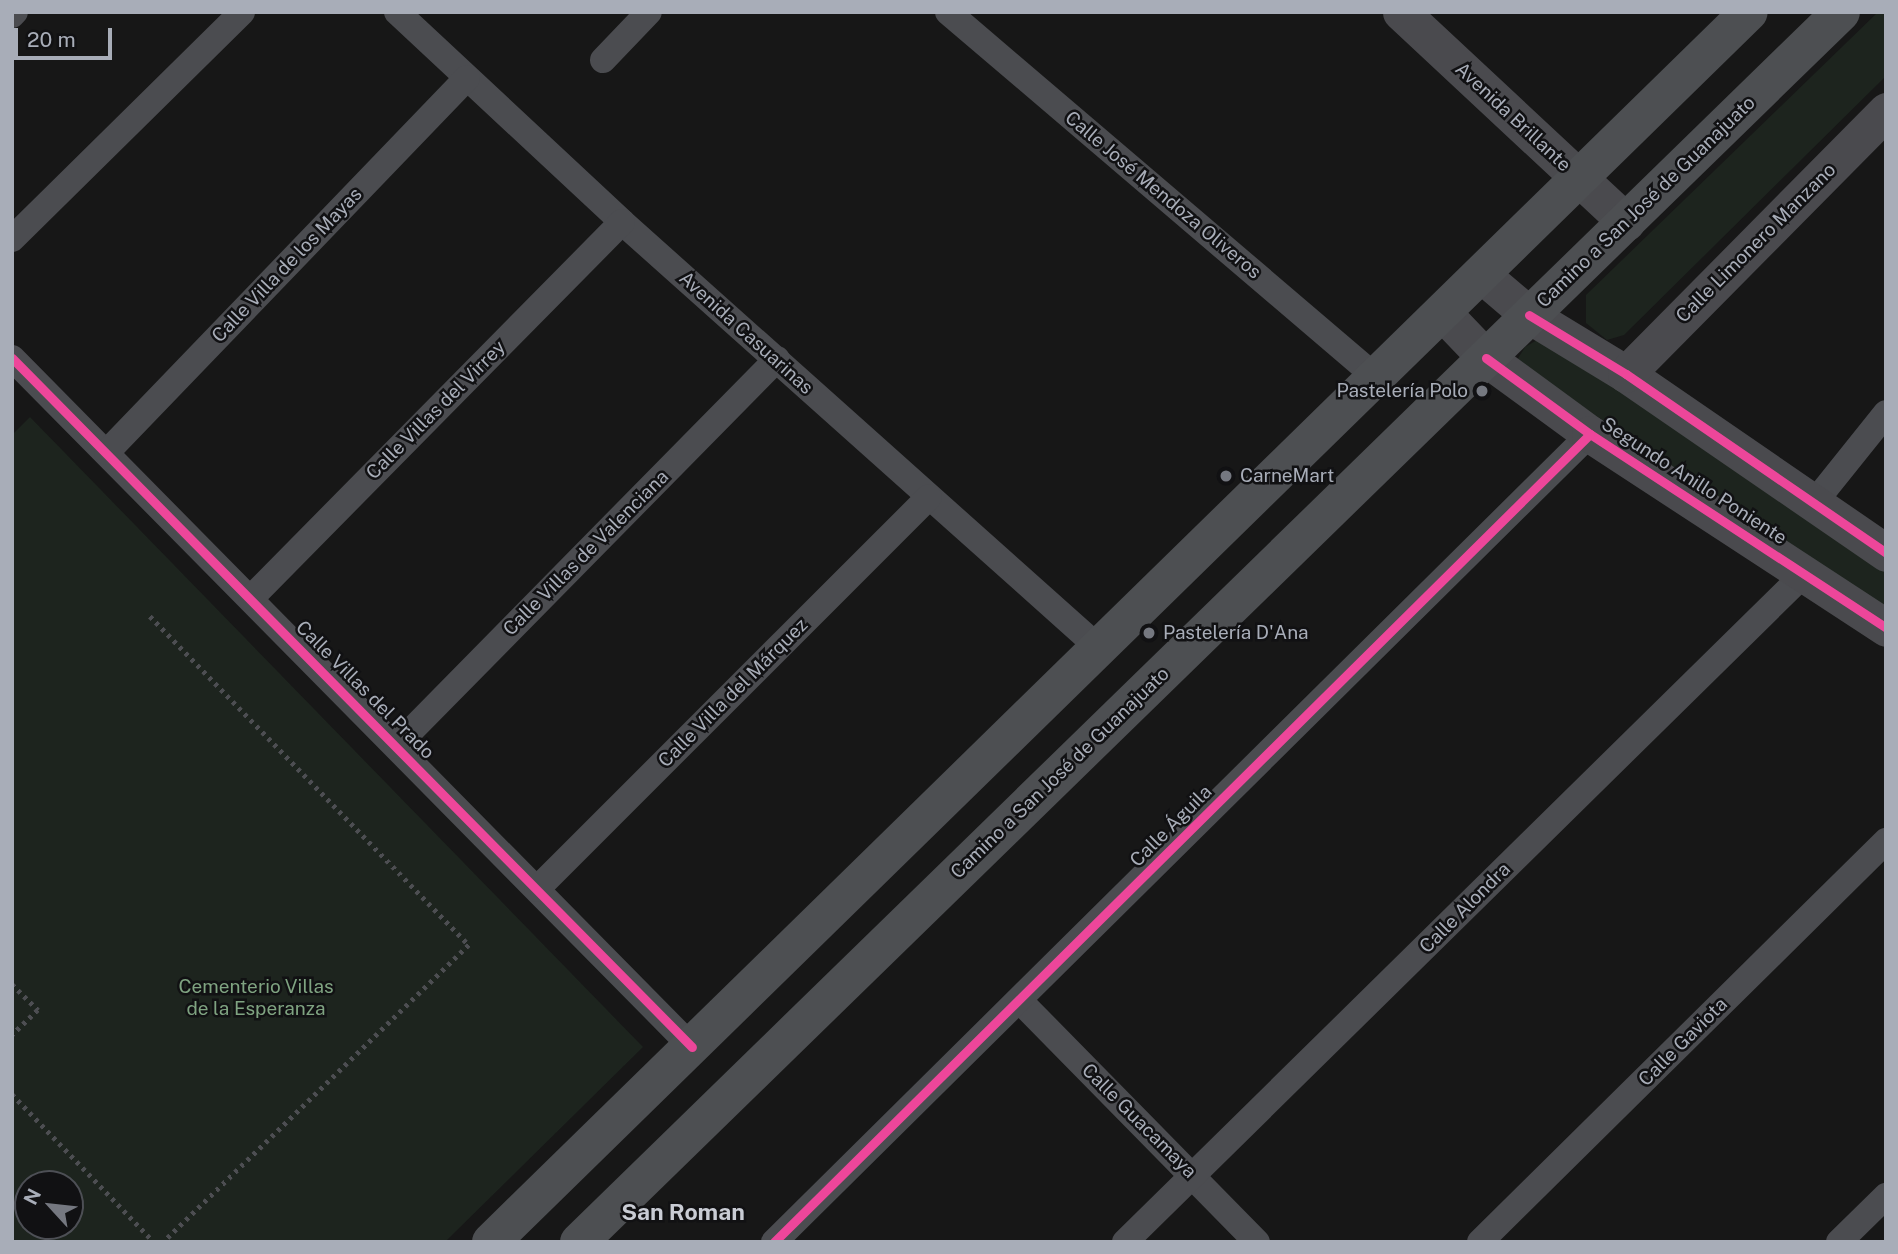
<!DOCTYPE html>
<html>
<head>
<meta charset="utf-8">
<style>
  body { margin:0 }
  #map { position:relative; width:1898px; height:1254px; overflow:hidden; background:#171717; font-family:"Public Sans",sans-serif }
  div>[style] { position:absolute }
  .green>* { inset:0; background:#1d241e }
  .path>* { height:4.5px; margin-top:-2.25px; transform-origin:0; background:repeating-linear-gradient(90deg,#4d4e52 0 3.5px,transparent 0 8.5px) }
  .street>* { height:26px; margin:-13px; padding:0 13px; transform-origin:13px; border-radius:13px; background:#4b4c50 }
  .secondary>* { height:37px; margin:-18.5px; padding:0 18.5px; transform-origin:18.5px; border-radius:18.5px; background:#4a4a4e }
  .primary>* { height:38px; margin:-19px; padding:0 19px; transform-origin:19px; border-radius:19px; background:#4d4f52 }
  .cycleway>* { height:9px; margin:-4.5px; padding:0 4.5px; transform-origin:4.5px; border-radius:4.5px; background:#ed469a }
  .dots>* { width:19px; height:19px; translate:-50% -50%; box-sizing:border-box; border:4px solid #111113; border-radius:50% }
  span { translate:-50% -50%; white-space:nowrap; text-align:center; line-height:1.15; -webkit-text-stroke:5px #111113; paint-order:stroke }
  .street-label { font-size:19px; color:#a8adb8 }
  .poi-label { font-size:19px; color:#a8adb8 }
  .right { translate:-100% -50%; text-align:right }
  .left { translate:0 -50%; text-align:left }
  .park-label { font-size:19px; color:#7fa381 }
  .quarter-label { font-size:23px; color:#c9ccd4; font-weight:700 }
  .frame { position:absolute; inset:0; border:14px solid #a8adb8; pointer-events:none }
  .north { position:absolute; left:14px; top:1170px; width:70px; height:70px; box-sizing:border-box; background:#111113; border:2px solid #4d4f55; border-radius:50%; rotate:297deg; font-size:19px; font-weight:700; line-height:28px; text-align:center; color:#a8adb8 }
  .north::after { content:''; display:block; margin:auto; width:24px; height:32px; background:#757880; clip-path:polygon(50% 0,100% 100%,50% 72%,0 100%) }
  .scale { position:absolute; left:14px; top:28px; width:98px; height:32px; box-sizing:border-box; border:4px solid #a8adb8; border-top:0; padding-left:9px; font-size:21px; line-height:24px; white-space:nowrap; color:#a8adb8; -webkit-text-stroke:5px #111113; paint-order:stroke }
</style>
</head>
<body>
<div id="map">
  <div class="green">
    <div style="clip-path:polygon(1878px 12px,1886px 12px,1886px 76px,1624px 335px,1607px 340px,1586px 323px,1586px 295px)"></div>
    <div style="clip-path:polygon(1544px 336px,1886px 566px,1886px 620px,1517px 360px,1525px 347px)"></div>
    <div style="clip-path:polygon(evenodd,30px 417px,643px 1047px,445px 1242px,12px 1242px,12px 435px,30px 417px,28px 1184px,70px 1184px,70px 1226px,28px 1226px,28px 1184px)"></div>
  </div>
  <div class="path">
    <div style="left:150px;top:616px;width:458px;rotate:45.9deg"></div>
    <div style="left:469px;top:945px;width:426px;rotate:135.8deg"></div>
    <div style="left:12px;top:984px;width:37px;rotate:45deg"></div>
    <div style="left:38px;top:1010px;width:36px;rotate:136deg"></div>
    <div style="left:12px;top:1094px;width:205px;rotate:46.2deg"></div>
  </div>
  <div class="street">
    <div style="left:397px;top:12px;width:308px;rotate:43deg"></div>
    <div style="left:622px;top:222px;width:641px;rotate:41.77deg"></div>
    <div style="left:948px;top:12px;width:564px;rotate:40.47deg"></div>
    <div style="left:12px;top:15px;width:4px;rotate:-45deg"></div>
    <div style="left:603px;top:60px;width:66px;rotate:-46.2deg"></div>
    <div style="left:12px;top:239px;width:323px;rotate:-44.6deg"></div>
    <div style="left:12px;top:358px;width:968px;rotate:45.38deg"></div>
    <div style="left:107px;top:452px;width:519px;rotate:-46.09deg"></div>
    <div style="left:1814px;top:503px;width:115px;rotate:-51.3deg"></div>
    <div style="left:251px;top:598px;width:528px;rotate:-45.38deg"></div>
    <div style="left:396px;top:746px;width:543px;rotate:-45.45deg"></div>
    <div style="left:537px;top:889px;width:554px;rotate:-45deg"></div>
    <div style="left:1020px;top:1001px;width:338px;rotate:45.5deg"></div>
    <div style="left:774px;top:1242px;width:1148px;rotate:-44.72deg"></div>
    <div style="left:1125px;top:1242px;width:953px;rotate:-44.53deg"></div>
    <div style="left:1480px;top:1242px;width:571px;rotate:-44.65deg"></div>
    <div style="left:1839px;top:1242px;width:66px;rotate:-44.4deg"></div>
  </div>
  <div class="secondary">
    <div style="left:1401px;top:12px;width:308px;rotate:43deg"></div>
    <div style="left:1482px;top:275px;width:62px;rotate:40.4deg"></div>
    <div style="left:1529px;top:315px;width:114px;rotate:31.3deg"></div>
    <div style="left:1626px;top:374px;width:316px;rotate:34.5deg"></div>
    <div style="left:1443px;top:313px;width:62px;rotate:46.3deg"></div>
    <div style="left:1486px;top:358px;width:129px;rotate:36.2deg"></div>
    <div style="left:1590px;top:434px;width:354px;rotate:33.2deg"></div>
    <div style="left:1626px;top:374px;width:370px;rotate:-45.3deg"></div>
  </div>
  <div class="primary">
    <div style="left:491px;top:1242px;width:1759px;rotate:-44.36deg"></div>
    <div style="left:579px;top:1242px;width:1762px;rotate:-44.26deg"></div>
  </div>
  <div class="cycleway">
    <div style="left:1529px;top:315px;width:114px;rotate:31.3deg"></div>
    <div style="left:1626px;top:374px;width:316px;rotate:34.5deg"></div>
    <div style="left:12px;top:358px;width:968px;rotate:45.38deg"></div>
    <div style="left:1486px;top:358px;width:129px;rotate:36.2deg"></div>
    <div style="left:1590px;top:434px;width:354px;rotate:33.2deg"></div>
    <div style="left:774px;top:1242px;width:1148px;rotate:-44.72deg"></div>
  </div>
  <div class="dots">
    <div style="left:1482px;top:391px;background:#757880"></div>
    <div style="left:1226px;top:476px;background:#757880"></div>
    <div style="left:1149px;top:633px;background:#757880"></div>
  </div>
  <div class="street-label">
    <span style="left:1513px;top:117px;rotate:43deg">Avenida Brillante</span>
    <span style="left:1163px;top:195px;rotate:40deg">Calle José Mendoza Oliveros</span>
    <span style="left:1646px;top:202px;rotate:-44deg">Camino a San José de Guanajuato</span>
    <span style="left:1756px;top:243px;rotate:-45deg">Calle Limonero Manzano</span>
    <span style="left:287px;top:265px;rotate:-46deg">Calle Villa de los Mayas</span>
    <span style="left:746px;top:333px;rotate:42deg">Avenida Casuarinas</span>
    <span style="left:436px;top:410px;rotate:-45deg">Calle Villas del Virrey</span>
    <span style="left:1694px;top:481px;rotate:33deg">Segundo Anillo Poniente</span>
    <span style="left:586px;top:553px;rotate:-45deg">Calle Villas de Valenciana</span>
    <span style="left:365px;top:690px;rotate:45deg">Calle Villas del Prado</span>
    <span style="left:733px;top:693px;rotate:-45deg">Calle Villa del Márquez</span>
    <span style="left:1060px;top:773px;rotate:-44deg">Camino a San José de Guanajuato</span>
    <span style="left:1171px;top:826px;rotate:-45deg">Calle Águila</span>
    <span style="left:1465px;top:908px;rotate:-45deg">Calle Alondra</span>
    <span style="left:1683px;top:1042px;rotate:-45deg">Calle Gaviota</span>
    <span style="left:1139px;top:1121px;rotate:45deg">Calle Guacamaya</span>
  </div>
  <div class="poi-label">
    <span class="right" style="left:1468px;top:391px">Pastelería Polo</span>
    <span class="left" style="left:1240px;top:476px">CarneMart</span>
    <span class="left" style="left:1163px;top:633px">Pastelería D'Ana</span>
  </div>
  <div class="park-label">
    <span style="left:256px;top:998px">Cementerio Villas<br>de la Esperanza</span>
  </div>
  <div class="quarter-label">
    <span style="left:683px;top:1212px">San Roman</span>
  </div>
  <div class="frame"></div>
  <div class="north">N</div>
  <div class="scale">20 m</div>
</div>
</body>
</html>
